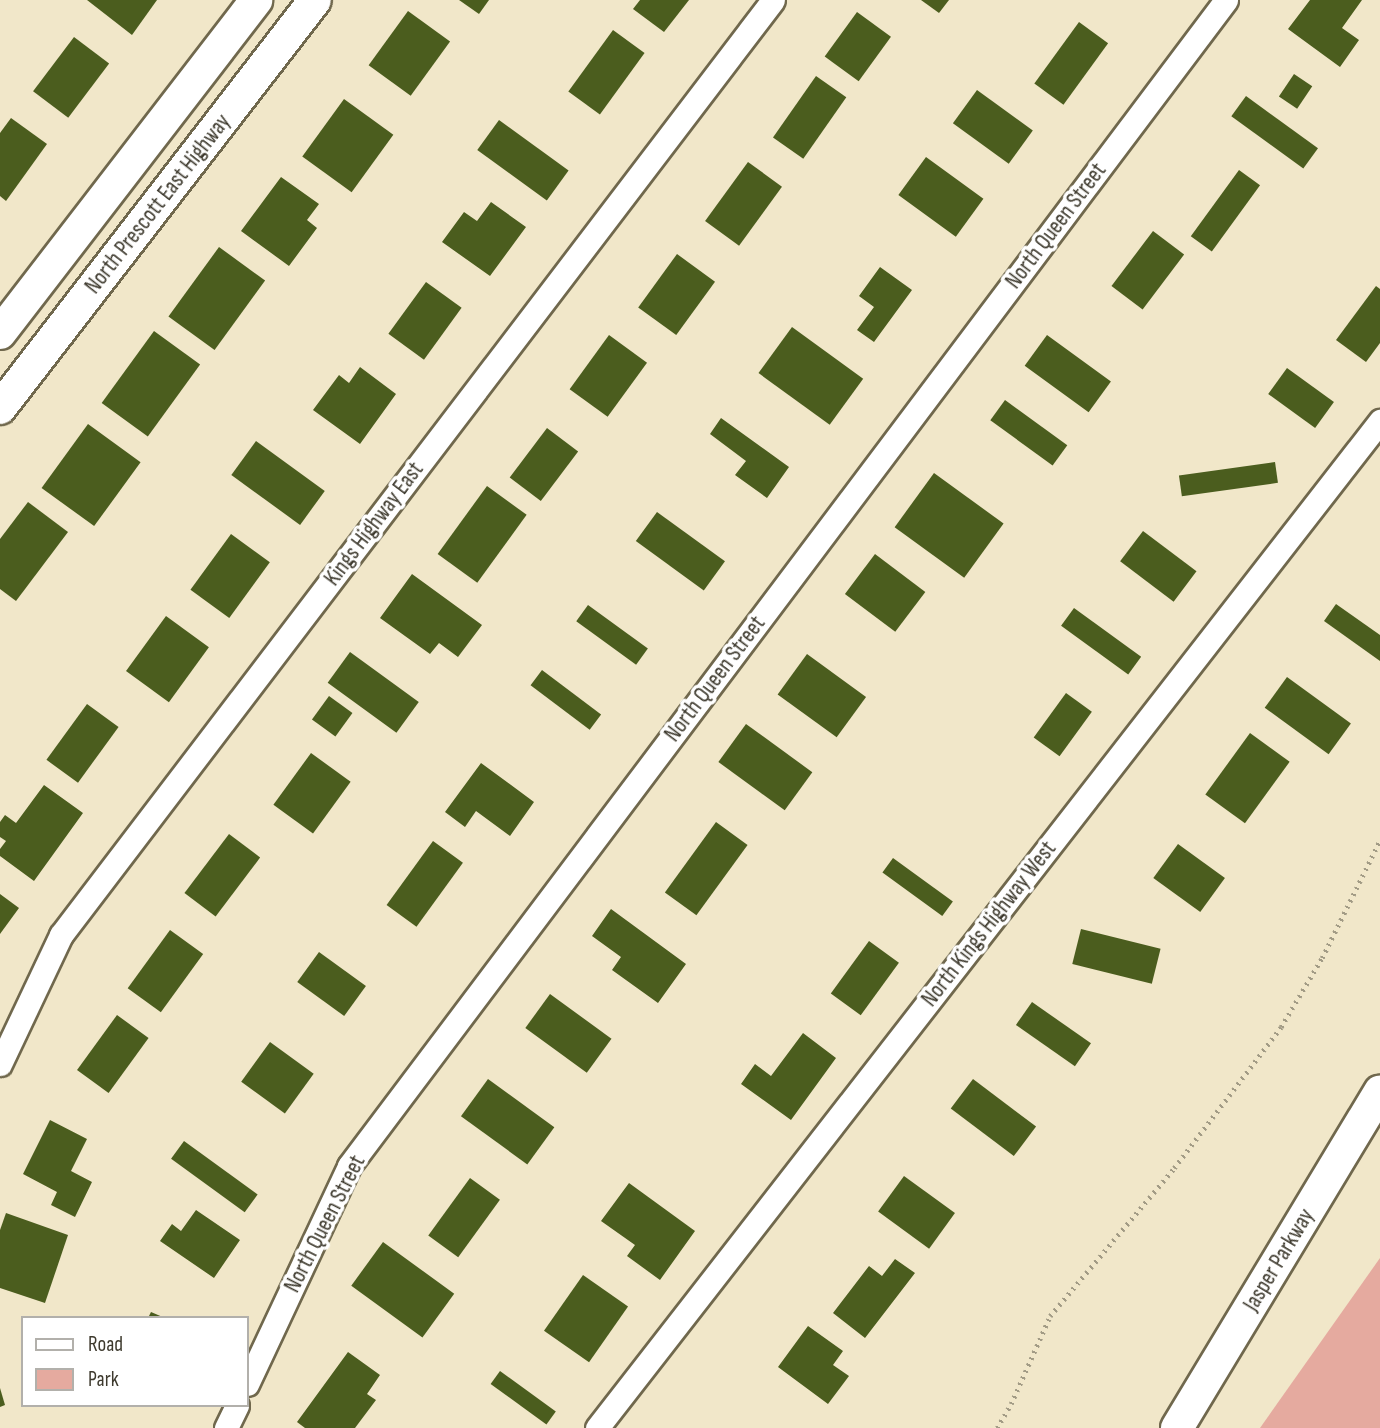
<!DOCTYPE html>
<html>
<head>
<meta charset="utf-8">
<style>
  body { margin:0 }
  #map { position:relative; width:1380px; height:1428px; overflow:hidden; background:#f1e7c9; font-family:"Sofia Sans Condensed",sans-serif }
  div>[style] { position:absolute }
  .green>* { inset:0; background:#e5aa9f }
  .building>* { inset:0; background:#4b5d1e; transform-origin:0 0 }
  .path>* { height:4.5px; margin-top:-2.25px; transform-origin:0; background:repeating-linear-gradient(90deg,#a29b85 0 2px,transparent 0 7px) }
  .roads { filter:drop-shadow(2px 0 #70684d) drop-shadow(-2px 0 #70684d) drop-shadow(0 2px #70684d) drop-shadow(0 -2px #70684d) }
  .street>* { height:23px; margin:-11.5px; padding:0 11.5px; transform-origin:11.5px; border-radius:11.5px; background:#fff }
  .secondary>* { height:32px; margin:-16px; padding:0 16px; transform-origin:16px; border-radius:16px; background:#fff }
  span { translate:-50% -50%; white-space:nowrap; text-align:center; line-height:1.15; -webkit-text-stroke:7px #fff; paint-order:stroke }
  .street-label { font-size:23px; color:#3e3a2e }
  .legend { position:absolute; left:21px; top:1316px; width:228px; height:91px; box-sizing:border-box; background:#fff; border:2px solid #b2b0ab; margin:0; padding:9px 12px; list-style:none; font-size:21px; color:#3e3a2e }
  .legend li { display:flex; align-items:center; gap:14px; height:35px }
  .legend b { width:35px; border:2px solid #b2b0ab }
</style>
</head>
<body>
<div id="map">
  <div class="green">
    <div style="clip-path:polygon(1380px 1258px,1380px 1428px,1260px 1428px)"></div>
  </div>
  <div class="building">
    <div style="clip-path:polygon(87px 0,157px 0,132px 35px)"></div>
    <div style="clip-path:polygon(459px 0,489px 0,479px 14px)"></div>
    <div style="clip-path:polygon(640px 0,689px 0,664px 32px,633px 9px)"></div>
    <div style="clip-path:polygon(921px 0,949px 0,939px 13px)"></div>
    <div style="clip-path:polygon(1310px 0,1362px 0,1342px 28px,1359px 40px,1340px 67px,1288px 29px)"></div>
    <div style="left:408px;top:11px;width:52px;height:67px;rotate:36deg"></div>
    <div style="left:857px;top:12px;width:42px;height:55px;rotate:36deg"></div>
    <div style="left:1079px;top:22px;width:36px;height:76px;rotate:36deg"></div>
    <div style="left:613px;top:30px;width:39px;height:76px;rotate:36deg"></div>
    <div style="left:74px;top:37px;width:44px;height:68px;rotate:37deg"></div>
    <div style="left:1294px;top:74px;width:22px;height:27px;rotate:34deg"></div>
    <div style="left:816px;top:76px;width:37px;height:75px;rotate:35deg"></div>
    <div style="left:977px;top:90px;width:69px;height:41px;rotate:36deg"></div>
    <div style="left:1246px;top:96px;width:89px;height:25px;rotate:36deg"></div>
    <div style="left:344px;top:99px;width:61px;height:71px;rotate:36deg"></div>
    <div style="clip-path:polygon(11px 118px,47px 144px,6px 201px,0 196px,0 133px)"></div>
    <div style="left:499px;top:120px;width:86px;height:37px;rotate:36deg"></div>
    <div style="left:926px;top:157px;width:71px;height:47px;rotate:36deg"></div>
    <div style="left:748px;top:162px;width:42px;height:73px;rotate:36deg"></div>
    <div style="left:1239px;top:170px;width:26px;height:82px;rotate:36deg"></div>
    <div style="clip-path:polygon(281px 177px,319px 204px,307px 220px,317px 228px,289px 266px,241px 231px)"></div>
    <div style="clip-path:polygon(491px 202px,526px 227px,490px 276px,442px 242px,464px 212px,477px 221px)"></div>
    <div style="left:1153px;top:231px;width:39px;height:69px;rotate:37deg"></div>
    <div style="left:219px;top:247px;width:57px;height:86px;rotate:36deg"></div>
    <div style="left:677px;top:254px;width:47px;height:66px;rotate:36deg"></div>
    <div style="clip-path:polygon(880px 267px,912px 290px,874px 342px,857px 330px,874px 307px,859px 296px)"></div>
    <div style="left:426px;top:282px;width:44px;height:64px;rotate:36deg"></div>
    <div style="clip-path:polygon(1376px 286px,1380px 289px,1380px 343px,1366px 362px,1336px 340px)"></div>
    <div style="left:792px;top:327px;width:88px;height:57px;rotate:36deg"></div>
    <div style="left:154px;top:331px;width:57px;height:89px;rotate:36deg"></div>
    <div style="left:609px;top:335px;width:47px;height:67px;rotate:36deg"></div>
    <div style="left:1047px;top:335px;width:79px;height:38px;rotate:36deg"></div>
    <div style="clip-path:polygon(360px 367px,396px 394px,360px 444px,313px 410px,339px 375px,349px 383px)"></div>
    <div style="left:1287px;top:368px;width:58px;height:32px;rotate:36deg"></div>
    <div style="left:1005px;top:400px;width:77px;height:25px;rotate:36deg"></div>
    <div style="clip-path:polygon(721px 418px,789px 467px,767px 498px,735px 475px,746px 461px,710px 434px)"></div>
    <div style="left:88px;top:424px;width:65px;height:79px;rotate:36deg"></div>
    <div style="left:547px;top:428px;width:39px;height:62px;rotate:37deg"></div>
    <div style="left:256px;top:441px;width:85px;height:42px;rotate:36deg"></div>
    <div style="left:1275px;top:462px;width:21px;height:97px;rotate:82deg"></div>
    <div style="left:934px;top:473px;width:86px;height:67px;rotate:36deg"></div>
    <div style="left:487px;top:486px;width:49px;height:84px;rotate:36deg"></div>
    <div style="clip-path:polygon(28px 502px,68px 532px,16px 601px,0 589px,0 539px)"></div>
    <div style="left:657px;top:512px;width:84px;height:36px;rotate:36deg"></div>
    <div style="left:1143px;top:531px;width:67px;height:38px;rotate:37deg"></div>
    <div style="left:231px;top:534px;width:48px;height:69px;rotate:36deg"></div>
    <div style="left:875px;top:554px;width:63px;height:50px;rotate:37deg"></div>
    <div style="clip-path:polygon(412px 574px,482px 625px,458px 657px,439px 643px,430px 654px,380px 618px)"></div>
    <div style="clip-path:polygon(1336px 604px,1380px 635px,1380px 661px,1324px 621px)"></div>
    <div style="left:588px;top:605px;width:74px;height:20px;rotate:36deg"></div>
    <div style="left:1074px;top:608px;width:83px;height:22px;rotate:36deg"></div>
    <div style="left:166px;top:616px;width:53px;height:68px;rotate:36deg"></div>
    <div style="left:350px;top:652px;width:85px;height:38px;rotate:36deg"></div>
    <div style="left:807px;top:654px;width:73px;height:50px;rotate:36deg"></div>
    <div style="left:542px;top:670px;width:74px;height:19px;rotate:37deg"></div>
    <div style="left:1287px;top:677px;width:79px;height:38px;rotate:36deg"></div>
    <div style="left:1066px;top:693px;width:32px;height:55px;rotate:36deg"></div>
    <div style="left:329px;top:696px;width:29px;height:29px;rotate:36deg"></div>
    <div style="left:87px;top:704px;width:39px;height:69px;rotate:36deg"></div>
    <div style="left:746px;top:724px;width:82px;height:47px;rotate:36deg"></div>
    <div style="left:1250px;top:733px;width:49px;height:76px;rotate:36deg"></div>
    <div style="left:311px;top:753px;width:49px;height:64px;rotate:36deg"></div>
    <div style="clip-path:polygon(481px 763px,534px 802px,510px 836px,476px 811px,465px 827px,445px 812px)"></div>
    <div style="clip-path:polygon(44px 785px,83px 813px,34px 881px,0 856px,0 849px,6px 841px,0 837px,0 822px,5px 815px,16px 823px)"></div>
    <div style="left:716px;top:822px;width:39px;height:87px;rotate:36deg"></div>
    <div style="left:229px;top:834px;width:39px;height:74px;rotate:37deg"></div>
    <div style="left:433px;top:841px;width:37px;height:79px;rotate:36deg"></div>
    <div style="left:1178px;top:844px;width:58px;height:42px;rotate:36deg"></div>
    <div style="left:893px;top:858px;width:74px;height:18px;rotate:36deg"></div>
    <div style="clip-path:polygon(0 894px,19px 908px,0 934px)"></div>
    <div style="clip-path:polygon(611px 909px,686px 964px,658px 1003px,612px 970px,621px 957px,592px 936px)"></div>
    <div style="left:1081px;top:929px;width:82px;height:36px;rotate:14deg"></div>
    <div style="left:170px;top:930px;width:41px;height:72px;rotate:36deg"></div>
    <div style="left:869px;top:941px;width:37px;height:65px;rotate:36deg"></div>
    <div style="left:319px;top:952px;width:58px;height:37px;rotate:36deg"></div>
    <div style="left:550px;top:994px;width:76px;height:42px;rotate:36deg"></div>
    <div style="left:1032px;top:1002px;width:72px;height:28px;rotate:35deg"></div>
    <div style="left:117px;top:1015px;width:39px;height:68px;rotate:36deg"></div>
    <div style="clip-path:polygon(803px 1033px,836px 1058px,791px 1120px,741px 1084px,755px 1064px,771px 1076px)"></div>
    <div style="left:270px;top:1042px;width:54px;height:49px;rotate:36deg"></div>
    <div style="left:488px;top:1079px;width:82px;height:46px;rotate:36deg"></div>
    <div style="left:973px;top:1079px;width:79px;height:37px;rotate:37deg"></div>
    <div style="clip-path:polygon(50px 1120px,87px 1139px,71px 1171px,92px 1182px,75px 1217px,51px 1205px,57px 1192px,23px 1174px)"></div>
    <div style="left:184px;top:1141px;width:91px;height:22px;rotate:36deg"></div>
    <div style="left:904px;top:1176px;width:63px;height:44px;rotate:36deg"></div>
    <div style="left:470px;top:1178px;width:37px;height:71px;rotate:36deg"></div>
    <div style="clip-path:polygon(629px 1183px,695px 1231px,660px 1280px,627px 1256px,635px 1245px,601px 1221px)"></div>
    <div style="clip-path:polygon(196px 1210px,240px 1240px,214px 1278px,160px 1241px,172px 1224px,181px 1231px)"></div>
    <div style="clip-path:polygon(6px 1213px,68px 1235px,45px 1303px,0 1288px,0 1230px)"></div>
    <div style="left:383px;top:1242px;width:88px;height:54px;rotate:36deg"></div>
    <div style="clip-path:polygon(895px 1259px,915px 1273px,865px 1338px,833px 1313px,869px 1266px,882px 1276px)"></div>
    <div style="left:583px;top:1275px;width:55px;height:68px;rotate:35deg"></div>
    <div style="clip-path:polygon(151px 1312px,165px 1318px,148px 1318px)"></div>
    <div style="clip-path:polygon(808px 1326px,843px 1351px,833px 1365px,849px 1376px,828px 1404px,778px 1367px)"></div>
    <div style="clip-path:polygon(348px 1352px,380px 1375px,367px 1394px,376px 1400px,355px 1428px,305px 1428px,297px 1422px)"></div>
    <div style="left:500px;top:1371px;width:69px;height:16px;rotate:36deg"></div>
    <div style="clip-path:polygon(0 1388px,5px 1405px,0 1407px)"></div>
  </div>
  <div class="path">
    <div style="left:997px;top:1428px;width:28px;rotate:-60deg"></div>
    <div style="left:1011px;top:1404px;width:96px;rotate:-66.1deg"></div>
    <div style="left:1050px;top:1316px;width:193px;rotate:-50deg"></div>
    <div style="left:1174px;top:1168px;width:177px;rotate:-52.8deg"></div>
    <div style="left:1281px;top:1027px;width:80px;rotate:-59.3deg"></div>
    <div style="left:1322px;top:958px;width:131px;rotate:-63.8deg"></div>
  </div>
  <div class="roads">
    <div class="street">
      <div style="left:0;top:1064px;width:143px;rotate:-64.7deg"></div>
      <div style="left:61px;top:935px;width:1175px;rotate:-52.71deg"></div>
      <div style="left:247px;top:1384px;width:241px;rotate:-64.9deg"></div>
      <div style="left:349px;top:1166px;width:1459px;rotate:-53.05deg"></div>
      <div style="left:226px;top:1428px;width:25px;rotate:-64deg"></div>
      <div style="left:597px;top:1428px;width:1276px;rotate:-52.13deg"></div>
    </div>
    <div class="secondary">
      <div style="left:0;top:333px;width:420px;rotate:-52.4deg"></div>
      <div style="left:0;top:408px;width:515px;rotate:-52.33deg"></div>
      <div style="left:1177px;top:1428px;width:393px;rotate:-58.9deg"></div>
    </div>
  </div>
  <div class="street-label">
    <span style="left:158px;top:204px;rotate:-52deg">North Prescott East Highway</span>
    <span style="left:1056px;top:226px;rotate:-53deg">North Queen Street</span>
    <span style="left:374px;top:524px;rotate:-53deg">Kings Highway East</span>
    <span style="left:715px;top:679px;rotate:-53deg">North Queen Street</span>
    <span style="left:989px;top:924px;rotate:-52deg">North Kings Highway West</span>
    <span style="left:325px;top:1224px;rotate:-63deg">North Queen Street</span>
    <span style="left:1279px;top:1260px;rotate:-59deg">Jasper Parkway</span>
  </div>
  <ul class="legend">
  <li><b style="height:9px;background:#fff"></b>Road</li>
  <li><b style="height:19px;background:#e5aa9f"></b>Park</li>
  </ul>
</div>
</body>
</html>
